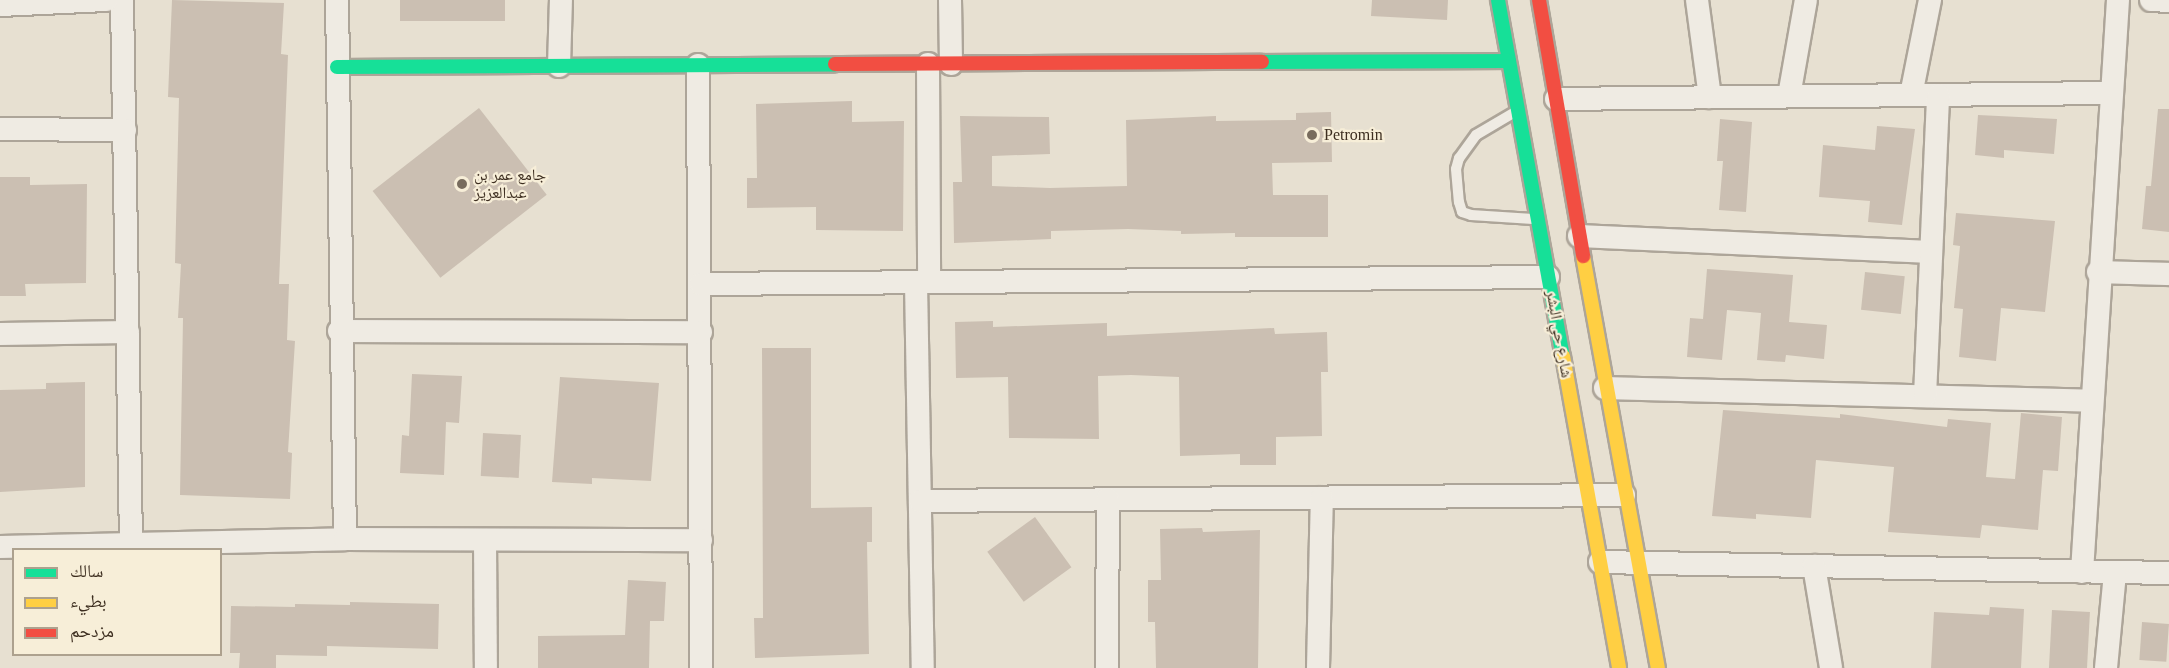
<!DOCTYPE html>
<html>
<head>
<meta charset="utf-8">
<style>
  body { margin:0 }
  #map { position:relative; width:2169px; height:668px; overflow:hidden; background:#e7e0d1; font-family:"Times New Roman","Noto Naskh Arabic",serif }
  div>[style] { position:absolute }
  .building>* { inset:0; background:#cbbfb2; transform-origin:0 0 }
  .roads { filter:drop-shadow(2px 0 #ada599) drop-shadow(-2px 0 #ada599) drop-shadow(0 2px #ada599) drop-shadow(0 -2px #ada599) }
  .lane>* { height:10px; margin:-5px; padding:0 5px; transform-origin:5px; border-radius:5px; background:#efebe3 }
  .street>* { height:22px; margin:-11px; padding:0 11px; transform-origin:11px; border-radius:11px; background:#efebe3 }
  .fast>* { height:14px; margin:-7px; padding:0 7px; transform-origin:7px; border-radius:7px; background:#16e098 }
  .slow>* { height:14px; margin:-7px; padding:0 7px; transform-origin:7px; border-radius:7px; background:#ffcf43 }
  .jam>* { height:14px; margin:-7px; padding:0 7px; transform-origin:7px; border-radius:7px; background:#f24e42 }
  .dots>* { width:16px; height:16px; translate:-50% -50%; box-sizing:border-box; border:3px solid #f7eed8; border-radius:50% }
  span { translate:-50% -50%; white-space:nowrap; text-align:center; line-height:1.15; -webkit-text-stroke:4.5px #f7eed8; paint-order:stroke }
  .poi-label { font-size:16px; color:#3d2e20 }
  .left { translate:0 -50%; text-align:left }
  .street-label { font-size:16px; color:#3d2e20 }
  .legend { position:absolute; left:12px; top:548px; width:210px; height:108px; box-sizing:border-box; background:#f7eed8; border:2px solid #ada18e; margin:0; padding:8px 10px; list-style:none; font-size:18px; color:#3d2e20 }
  .legend li { display:flex; align-items:center; gap:12px; height:30px }
  .legend b { width:30px; border:2px solid #ada18e }
</style>
</head>
<body>
<div id="map">
  <div class="building">
    <div style="clip-path:polygon(172px 0,284px 3px,281px 54px,288px 55px,279px 284px,289px 284px,287px 340px,295px 341px,288px 452px,292px 453px,290px 499px,180px 495px,183px 318px,178px 318px,181px 264px,175px 263px,179px 98px,168px 97px)"></div>
    <div style="left:400px;top:0;width:105px;height:21px"></div>
    <div style="clip-path:polygon(1372px 0,1448px 0,1447px 20px,1371px 16px)"></div>
    <div style="clip-path:polygon(852px 101px,852px 122px,904px 121px,903px 231px,816px 230px,816px 207px,747px 208px,747px 178px,757px 178px,756px 104px)"></div>
    <div style="left:479px;top:108px;width:110px;height:135px;rotate:52deg"></div>
    <div style="clip-path:polygon(2158px 109px,2169px 109px,2169px 232px,2142px 229px,2146px 186px,2151px 186px)"></div>
    <div style="clip-path:polygon(1331px 112px,1332px 162px,1272px 163px,1273px 195px,1328px 195px,1328px 237px,1235px 237px,1235px 233px,1181px 234px,1181px 231px,1128px 229px,1051px 231px,1051px 239px,954px 243px,953px 182px,962px 182px,960px 116px,1049px 117px,1050px 154px,992px 156px,992px 186px,1050px 188px,1127px 186px,1126px 120px,1216px 116px,1216px 121px,1296px 120px,1296px 113px)"></div>
    <div style="clip-path:polygon(1978px 115px,2057px 119px,2054px 154px,2004px 150px,2004px 158px,1975px 155px)"></div>
    <div style="clip-path:polygon(1720px 119px,1752px 122px,1746px 212px,1719px 210px,1723px 161px,1717px 161px)"></div>
    <div style="clip-path:polygon(1877px 126px,1915px 129px,1902px 225px,1868px 222px,1870px 201px,1819px 197px,1823px 145px,1875px 150px)"></div>
    <div style="clip-path:polygon(0 177px,30px 177px,30px 185px,87px 184px,86px 283px,25px 284px,26px 296px,0 296px)"></div>
    <div style="clip-path:polygon(1956px 213px,2055px 221px,2045px 312px,2001px 308px,1996px 361px,1959px 357px,1963px 309px,1954px 308px,1960px 246px,1953px 245px)"></div>
    <div style="clip-path:polygon(1707px 269px,1793px 275px,1789px 322px,1827px 325px,1824px 359px,1786px 355px,1785px 362px,1757px 360px,1761px 313px,1727px 310px,1722px 360px,1687px 357px,1690px 318px,1703px 319px)"></div>
    <div style="left:1865px;top:272px;width:40px;height:38px;rotate:6deg"></div>
    <div style="clip-path:polygon(993px 321px,993px 327px,1107px 323px,1107px 336px,1274px 328px,1275px 334px,1327px 332px,1328px 372px,1321px 372px,1322px 436px,1276px 437px,1276px 465px,1240px 465px,1240px 454px,1180px 456px,1179px 377px,1131px 375px,1098px 376px,1099px 439px,1009px 438px,1008px 377px,956px 378px,955px 322px)"></div>
    <div style="clip-path:polygon(762px 348px,811px 348px,811px 508px,872px 507px,872px 542px,867px 542px,869px 654px,755px 658px,754px 618px,763px 618px)"></div>
    <div style="clip-path:polygon(412px 374px,462px 376px,459px 423px,446px 422px,444px 475px,400px 473px,402px 435px,409px 436px)"></div>
    <div style="clip-path:polygon(560px 377px,659px 383px,651px 481px,592px 478px,592px 484px,552px 482px)"></div>
    <div style="clip-path:polygon(85px 382px,85px 487px,0 492px,0 390px,46px 389px,46px 383px)"></div>
    <div style="clip-path:polygon(1723px 410px,1840px 418px,1840px 414px,1947px 427px,1948px 419px,1991px 423px,1986px 477px,2015px 479px,2021px 413px,2062px 417px,2058px 471px,2043px 470px,2038px 530px,1982px 525px,1980px 538px,1888px 532px,1894px 467px,1816px 460px,1811px 518px,1756px 514px,1756px 519px,1712px 516px)"></div>
    <div style="left:483px;top:433px;width:38px;height:43px;rotate:3deg"></div>
    <div style="left:1035px;top:517px;width:62px;height:59px;rotate:54deg"></div>
    <div style="clip-path:polygon(1202px 528px,1203px 532px,1260px 530px,1258px 668px,1156px 668px,1155px 622px,1148px 622px,1148px 580px,1161px 580px,1160px 529px)"></div>
    <div style="clip-path:polygon(628px 580px,666px 582px,664px 621px,650px 621px,649px 668px,538px 668px,538px 636px,625px 635px)"></div>
    <div style="clip-path:polygon(350px 602px,439px 604px,438px 649px,327px 646px,327px 656px,276px 655px,276px 668px,239px 668px,240px 653px,230px 653px,231px 606px,295px 607px,295px 604px,350px 605px)"></div>
    <div style="clip-path:polygon(1990px 607px,2024px 609px,2021px 668px,1931px 668px,1934px 612px,1989px 615px)"></div>
    <div style="left:2052px;top:610px;width:38px;height:58px;rotate:3deg"></div>
    <div style="left:2142px;top:622px;width:27px;height:38px;rotate:4deg"></div>
  </div>
  <div class="roads">
    <div class="lane">
      <div style="left:1515px;top:112px;width:45px;rotate:149.5deg"></div>
      <div style="left:1476px;top:135px;width:29px;rotate:126deg"></div>
      <div style="left:1459px;top:158px;width:11px;rotate:105deg"></div>
      <div style="left:1456px;top:169px;width:33px;rotate:85deg"></div>
      <div style="left:1459px;top:202px;width:10px;rotate:73deg"></div>
      <div style="left:1462px;top:212px;width:9px;rotate:18deg"></div>
      <div style="left:1471px;top:215px;width:62px;rotate:3.7deg"></div>
    </div>
    <div class="street">
      <div style="left:122px;top:0;width:544px;rotate:89.05deg"></div>
      <div style="left:337px;top:0;width:539px;rotate:89.15deg"></div>
      <div style="left:950px;top:0;width:64px;rotate:89.1deg"></div>
      <div style="left:1697px;top:0;width:98px;rotate:82.4deg"></div>
      <div style="left:2151px;top:0;width:18px;rotate:3deg"></div>
      <div style="left:0;top:5px;width:106px;rotate:-2.7deg"></div>
      <div style="left:928px;top:64px;width:218px;rotate:89.7deg"></div>
      <div style="left:698px;top:65px;width:603px;rotate:89.71deg"></div>
      <div style="left:559px;top:66px;width:66px;rotate:-88.3deg"></div>
      <div style="left:1911px;top:95px;width:97px;rotate:-78.7deg"></div>
      <div style="left:1789px;top:96px;width:97px;rotate:-80deg"></div>
      <div style="left:1556px;top:99px;width:555px;rotate:-0.62deg"></div>
      <div style="left:0;top:129px;width:125px;rotate:0.5deg"></div>
      <div style="left:1579px;top:236px;width:352px;rotate:2.6deg"></div>
      <div style="left:2098px;top:272px;width:71px;rotate:1.6deg"></div>
      <div style="left:916px;top:282px;width:386px;rotate:89deg"></div>
      <div style="left:701px;top:284px;width:847px;rotate:-0.47deg"></div>
      <div style="left:339px;top:331px;width:362px;rotate:0.2deg"></div>
      <div style="left:0;top:334px;width:128px;rotate:-0.9deg"></div>
      <div style="left:1605px;top:388px;width:486px;rotate:1.5deg"></div>
      <div style="left:1925px;top:396px;width:301px;rotate:-87.5deg"></div>
      <div style="left:920px;top:501px;width:704px;rotate:-0.49deg"></div>
      <div style="left:485px;top:540px;width:128px;rotate:89.6deg"></div>
      <div style="left:0;top:547px;width:345px;rotate:-1.3deg"></div>
      <div style="left:345px;top:539px;width:356px;rotate:0.2deg"></div>
      <div style="left:1600px;top:562px;width:569px;rotate:1.11deg"></div>
      <div style="left:1814px;top:566px;width:103px;rotate:80.5deg"></div>
      <div style="left:2082px;top:572px;width:573px;rotate:-86.4deg"></div>
      <div style="left:1107px;top:668px;width:169px;rotate:-89.7deg"></div>
      <div style="left:1318px;top:668px;width:170px;rotate:-88.7deg"></div>
      <div style="left:2106px;top:668px;width:95px;rotate:-84.6deg"></div>
    </div>
    <div class="fast">
      <div style="left:1498px;top:0;width:362px;rotate:79.7deg"></div>
      <div style="left:1262px;top:62px;width:247px;rotate:-0.2deg"></div>
      <div style="left:337px;top:67px;width:498px;rotate:-0.3deg"></div>
    </div>
    <div class="slow">
      <div style="left:1583px;top:256px;width:419px;rotate:79.7deg"></div>
      <div style="left:1563px;top:356px;width:317px;rotate:79.8deg"></div>
    </div>
    <div class="jam">
      <div style="left:1539px;top:0;width:260px;rotate:80.2deg"></div>
      <div style="left:835px;top:64px;width:427px;rotate:-0.3deg"></div>
    </div>
  </div>
  <div class="dots">
    <div style="left:1312px;top:135px;background:#786c5e"></div>
    <div style="left:462px;top:184px;background:#786c5e"></div>
  </div>
  <div class="poi-label">
    <span class="left" style="left:1324px;top:135px">Petromin</span>
    <span class="left" style="left:474px;top:184px">جامع عمر بن<br>عبدالعزيز</span>
  </div>
  <div class="street-label">
    <span style="left:1559px;top:334px;rotate:80deg">شارع حي البشر</span>
  </div>
  <ul class="legend">
  <li><b style="height:8px;background:#16e098"></b>سالك</li>
  <li><b style="height:8px;background:#ffcf43"></b>بطيء</li>
  <li><b style="height:8px;background:#f24e42"></b>مزدحم</li>
  </ul>
</div>
</body>
</html>
